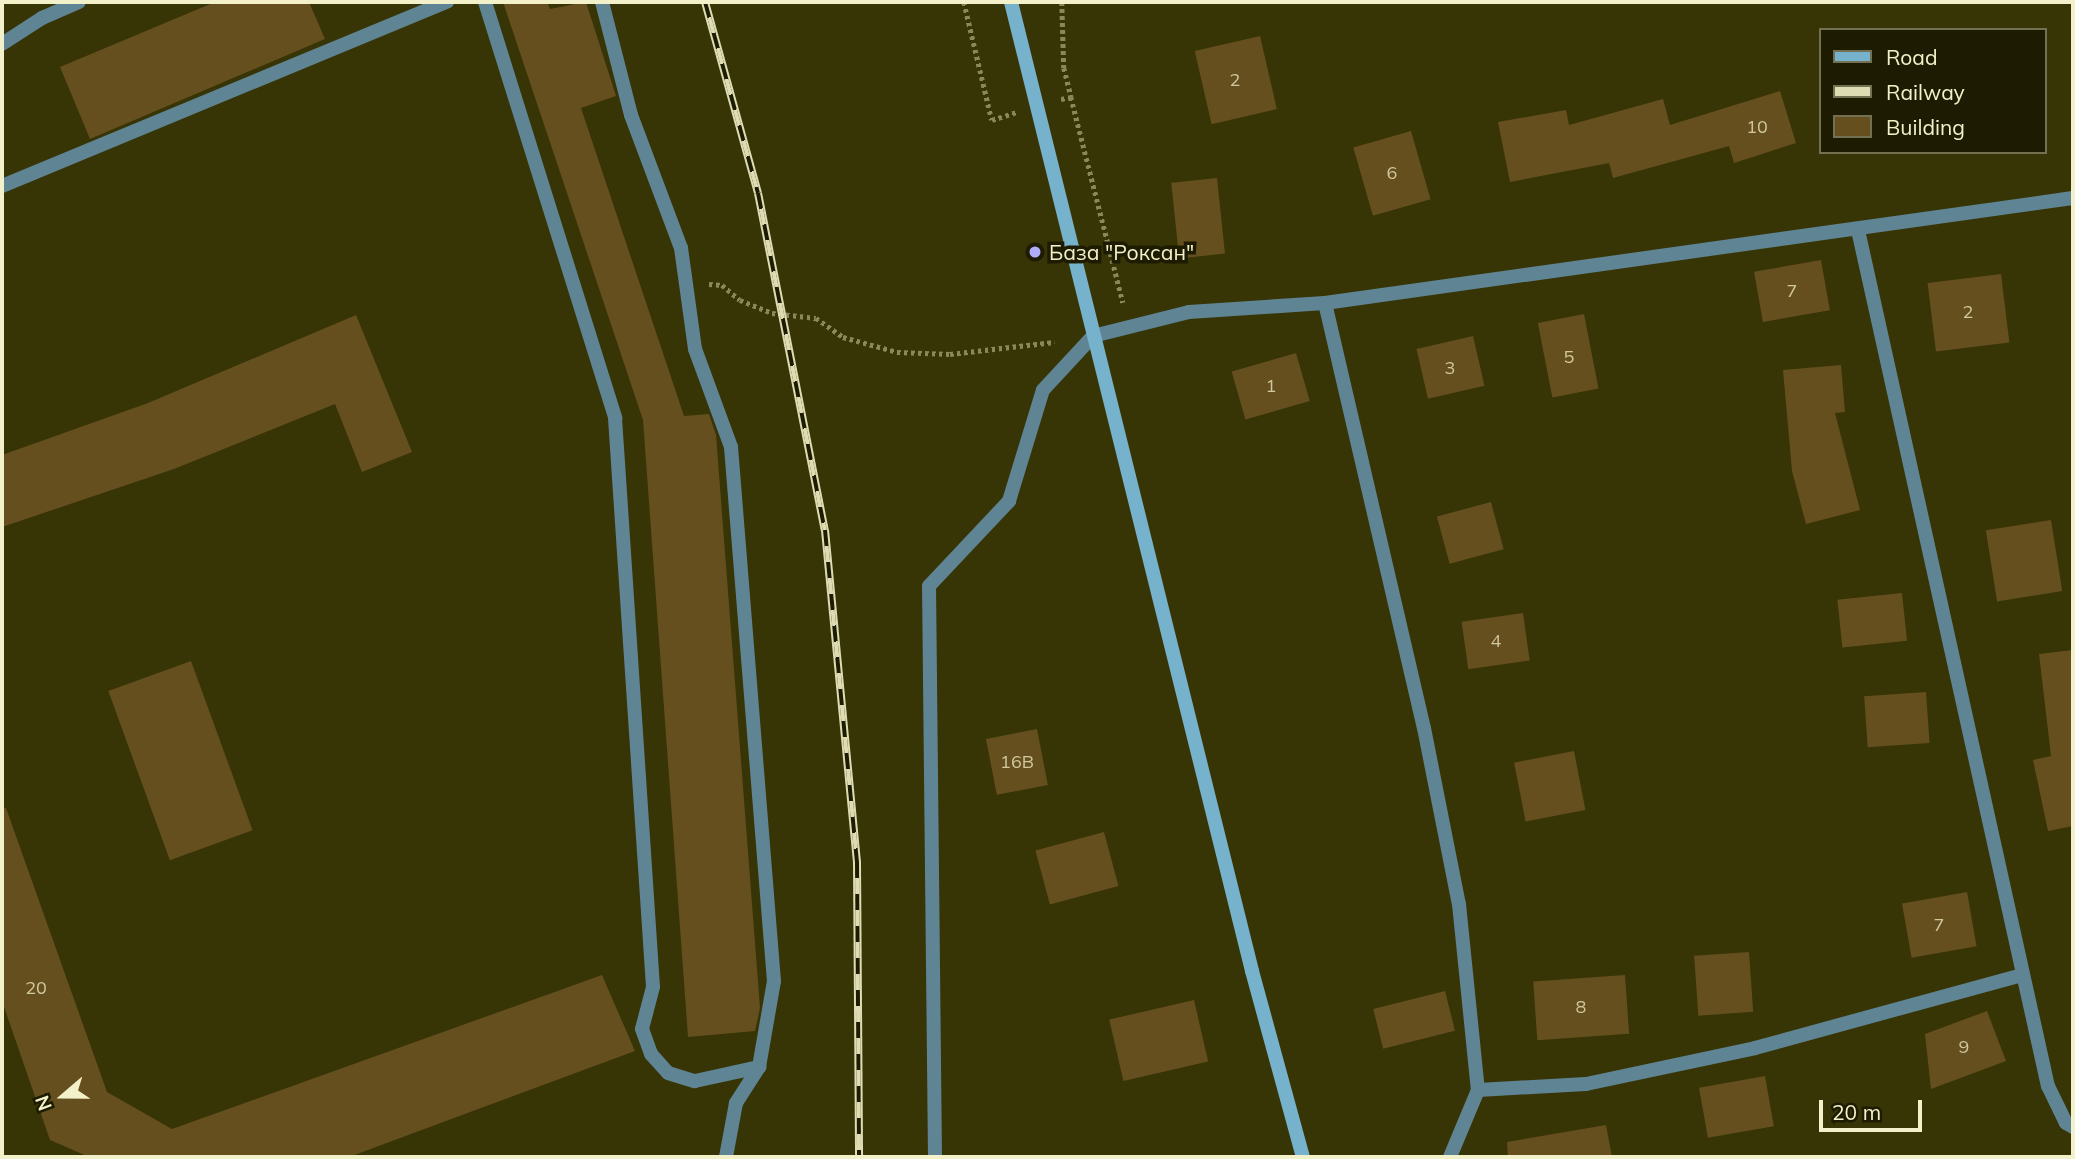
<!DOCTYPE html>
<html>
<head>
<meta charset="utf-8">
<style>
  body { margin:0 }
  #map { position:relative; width:2075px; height:1159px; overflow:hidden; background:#373405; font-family:Mulish,sans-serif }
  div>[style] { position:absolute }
  .building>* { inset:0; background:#654f1e; transform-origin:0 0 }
  .path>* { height:4.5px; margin-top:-2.25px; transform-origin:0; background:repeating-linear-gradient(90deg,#8a875b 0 3.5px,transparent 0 7px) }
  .lane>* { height:14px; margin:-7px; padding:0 7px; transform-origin:7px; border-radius:7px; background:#5f8493 }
  .street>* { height:14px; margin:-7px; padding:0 7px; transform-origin:7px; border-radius:7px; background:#5f8493 }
  .secondary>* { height:14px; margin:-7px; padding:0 7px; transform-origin:7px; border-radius:7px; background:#76b2cb }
  .rail>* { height:8px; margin-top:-4px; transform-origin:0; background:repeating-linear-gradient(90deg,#1d1b02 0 16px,#dedcb3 0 32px); box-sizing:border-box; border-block:2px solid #dedcb3 }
  .dots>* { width:19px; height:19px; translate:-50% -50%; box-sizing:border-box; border:4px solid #1d1b02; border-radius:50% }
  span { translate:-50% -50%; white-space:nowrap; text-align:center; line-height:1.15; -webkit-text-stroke:7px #1d1b02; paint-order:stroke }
  .number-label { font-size:18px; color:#d0c89e }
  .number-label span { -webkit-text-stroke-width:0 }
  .poi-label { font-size:21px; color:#f3f1c9 }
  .left { translate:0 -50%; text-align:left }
  .frame { position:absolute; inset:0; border:4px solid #f3f1c9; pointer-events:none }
  .legend { position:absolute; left:1819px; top:28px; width:228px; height:126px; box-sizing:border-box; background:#1d1b02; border:2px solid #737152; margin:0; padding:9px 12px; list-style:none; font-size:21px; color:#f3f1c9 }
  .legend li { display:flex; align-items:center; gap:14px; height:35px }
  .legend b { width:35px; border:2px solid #737152 }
  .north { position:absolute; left:28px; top:1061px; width:70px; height:70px; -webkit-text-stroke:5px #1d1b02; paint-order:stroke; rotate:250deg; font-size:19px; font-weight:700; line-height:28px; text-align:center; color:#f3f1c9 }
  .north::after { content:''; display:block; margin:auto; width:24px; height:32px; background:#f3f1c9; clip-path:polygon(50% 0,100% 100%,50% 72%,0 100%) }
  .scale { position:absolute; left:1819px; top:1100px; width:103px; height:32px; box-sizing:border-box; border:4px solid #f3f1c9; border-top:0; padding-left:9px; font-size:21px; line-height:24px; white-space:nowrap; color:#f3f1c9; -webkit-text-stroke:5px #1d1b02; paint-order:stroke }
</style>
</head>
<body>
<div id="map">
  <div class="building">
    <div style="clip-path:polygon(215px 2px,309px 2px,325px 39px,90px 139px,60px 67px)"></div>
    <div style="clip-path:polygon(503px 2px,547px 2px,550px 9px,586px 2px,616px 96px,581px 108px,684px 416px,709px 414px,716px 435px,760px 1008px,755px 1031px,688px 1037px,643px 420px)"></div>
    <div style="left:1260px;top:36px;width:75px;height:67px;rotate:77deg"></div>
    <div style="clip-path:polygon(1780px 91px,1796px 143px,1734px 163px,1729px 146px,1613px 178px,1609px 163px,1510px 182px,1498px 122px,1566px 110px,1569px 125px,1663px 99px,1670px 125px)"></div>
    <div style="left:1411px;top:131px;width:71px;height:60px;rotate:74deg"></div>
    <div style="left:1217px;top:178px;width:76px;height:46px;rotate:84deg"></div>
    <div style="left:1821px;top:260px;width:51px;height:68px;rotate:80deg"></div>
    <div style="left:2001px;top:274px;width:69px;height:74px;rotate:83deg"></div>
    <div style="left:1584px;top:314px;width:76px;height:47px;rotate:79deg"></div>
    <div style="clip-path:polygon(356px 315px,412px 452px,362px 472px,335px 404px,174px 469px,2px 527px,2px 455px,148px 403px)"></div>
    <div style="left:1473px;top:336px;width:51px;height:58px;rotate:77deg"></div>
    <div style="left:1296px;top:353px;width:50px;height:67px;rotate:74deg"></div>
    <div style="clip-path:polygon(1841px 365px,1845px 412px,1835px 413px,1860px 510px,1806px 524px,1792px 471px,1783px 370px)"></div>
    <div style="left:1491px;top:502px;width:49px;height:56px;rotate:75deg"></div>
    <div style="left:2051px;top:520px;width:72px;height:66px;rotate:81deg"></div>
    <div style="left:1902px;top:593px;width:48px;height:65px;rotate:84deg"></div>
    <div style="left:1523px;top:613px;width:48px;height:62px;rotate:82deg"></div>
    <div style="clip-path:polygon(2073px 650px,2073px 826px,2048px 831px,2033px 760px,2051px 756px,2039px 654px)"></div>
    <div style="left:191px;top:661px;width:180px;height:88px;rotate:70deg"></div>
    <div style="left:1926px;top:692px;width:51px;height:62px;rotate:86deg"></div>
    <div style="left:1037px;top:729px;width:57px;height:52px;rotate:79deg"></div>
    <div style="left:1574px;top:751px;width:60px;height:61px;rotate:79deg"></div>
    <div style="clip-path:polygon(6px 808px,107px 1092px,172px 1129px,602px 975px,635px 1051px,349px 1157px,89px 1157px,50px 1140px,2px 1001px,2px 809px)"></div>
    <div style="left:1104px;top:832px;width:56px;height:71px;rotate:75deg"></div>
    <div style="left:1967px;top:892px;width:55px;height:66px;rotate:80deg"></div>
    <div style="left:1749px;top:952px;width:60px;height:55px;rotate:86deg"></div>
    <div style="left:1625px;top:975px;width:59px;height:92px;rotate:86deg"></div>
    <div style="left:1445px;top:991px;width:41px;height:74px;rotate:76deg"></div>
    <div style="left:1194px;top:1000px;width:63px;height:87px;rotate:77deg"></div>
    <div style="clip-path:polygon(1987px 1011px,2006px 1061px,1931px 1089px,1925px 1034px)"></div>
    <div style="left:1765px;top:1076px;width:51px;height:67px;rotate:80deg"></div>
    <div style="clip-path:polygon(1606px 1125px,1612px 1157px,1508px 1157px,1507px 1142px)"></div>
  </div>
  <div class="path">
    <div style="left:964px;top:2px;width:121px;rotate:76.7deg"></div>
    <div style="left:992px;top:120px;width:25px;rotate:-18deg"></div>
    <div style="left:1062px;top:2px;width:66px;rotate:88.3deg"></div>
    <div style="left:1064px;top:68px;width:30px;rotate:76deg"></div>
    <div style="left:1061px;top:99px;width:10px;rotate:-11deg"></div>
    <div style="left:1071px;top:97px;width:212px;rotate:75.8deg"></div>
    <div style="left:709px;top:284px;width:13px;rotate:4deg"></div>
    <div style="left:722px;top:285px;width:23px;rotate:40deg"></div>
    <div style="left:740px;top:300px;width:35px;rotate:22deg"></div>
    <div style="left:772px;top:313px;width:44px;rotate:6.5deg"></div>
    <div style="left:816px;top:318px;width:33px;rotate:35deg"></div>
    <div style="left:843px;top:337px;width:56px;rotate:15.5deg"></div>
    <div style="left:897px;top:352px;width:53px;rotate:2.2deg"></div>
    <div style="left:950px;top:354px;width:105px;rotate:-6.6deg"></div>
  </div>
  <div class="lane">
    <div style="left:485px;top:2px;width:436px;rotate:72.6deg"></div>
    <div style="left:615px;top:418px;width:570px;rotate:86.18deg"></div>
    <div style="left:653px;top:987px;width:43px;rotate:104.7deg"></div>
    <div style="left:642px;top:1029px;width:27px;rotate:70deg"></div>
    <div style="left:651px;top:1054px;width:25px;rotate:48deg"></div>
    <div style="left:668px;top:1073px;width:28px;rotate:17deg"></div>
    <div style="left:695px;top:1081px;width:66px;rotate:-12.3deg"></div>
    <div style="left:602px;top:2px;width:117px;rotate:75.6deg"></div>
    <div style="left:631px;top:115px;width:142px;rotate:69.4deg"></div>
    <div style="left:681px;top:248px;width:102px;rotate:82.1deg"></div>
    <div style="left:695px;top:349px;width:104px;rotate:69.8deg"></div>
    <div style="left:731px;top:447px;width:536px;rotate:85.4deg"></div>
    <div style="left:774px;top:981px;width:87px;rotate:99.9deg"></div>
    <div style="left:759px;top:1067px;width:43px;rotate:122.6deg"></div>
    <div style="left:736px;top:1103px;width:55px;rotate:100.5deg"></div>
    <div style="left:2px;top:186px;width:482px;rotate:-22.5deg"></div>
  </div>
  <div class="street">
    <div style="left:2px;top:44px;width:48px;rotate:-33deg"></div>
    <div style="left:42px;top:18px;width:40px;rotate:-23.4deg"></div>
    <div style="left:1858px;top:230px;width:877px;rotate:77.49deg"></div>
    <div style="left:2048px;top:1086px;width:41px;rotate:64.1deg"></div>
    <div style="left:2066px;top:1123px;width:8px;rotate:30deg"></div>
    <div style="left:1325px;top:303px;width:436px;rotate:76.9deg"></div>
    <div style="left:1424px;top:728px;width:179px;rotate:78.8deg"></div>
    <div style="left:1459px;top:904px;width:187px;rotate:84.2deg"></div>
    <div style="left:1478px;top:1090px;width:73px;rotate:112.7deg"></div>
    <div style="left:1478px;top:1090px;width:108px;rotate:-3.2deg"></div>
    <div style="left:1586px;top:1084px;width:173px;rotate:-12deg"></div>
    <div style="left:1755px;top:1048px;width:277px;rotate:-15.3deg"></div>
    <div style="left:935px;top:1157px;width:571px;rotate:-90.6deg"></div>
    <div style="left:929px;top:586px;width:117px;rotate:-46.7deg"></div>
    <div style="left:1009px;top:501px;width:116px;rotate:-73deg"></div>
    <div style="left:1043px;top:390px;width:74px;rotate:-47.2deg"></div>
    <div style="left:1093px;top:336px;width:99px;rotate:-14deg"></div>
    <div style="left:1189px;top:312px;width:136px;rotate:-3.8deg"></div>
    <div style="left:1325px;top:303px;width:755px;rotate:-7.99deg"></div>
  </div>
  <div class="secondary">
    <div style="left:1011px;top:2px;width:999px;rotate:76.03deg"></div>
    <div style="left:1252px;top:971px;width:193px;rotate:74.7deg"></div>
  </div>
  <div class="rail">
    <div style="left:705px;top:2px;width:198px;rotate:74.5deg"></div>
    <div style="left:758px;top:193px;width:344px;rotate:78.8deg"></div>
    <div style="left:825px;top:530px;width:334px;rotate:84.5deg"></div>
    <div style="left:857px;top:862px;width:295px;rotate:89.6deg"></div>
  </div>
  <div class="dots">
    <div style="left:1035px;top:252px;background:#b0aefa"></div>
  </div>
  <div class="number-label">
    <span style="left:1235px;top:80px">2</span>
    <span style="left:1757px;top:127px">10</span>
    <span style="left:1392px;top:173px">6</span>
    <span style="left:1792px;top:291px">7</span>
    <span style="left:1968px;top:312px">2</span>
    <span style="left:1569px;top:357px">5</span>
    <span style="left:1450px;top:368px">3</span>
    <span style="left:1271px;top:386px">1</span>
    <span style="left:1496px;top:641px">4</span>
    <span style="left:1017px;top:762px">16В</span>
    <span style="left:1939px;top:925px">7</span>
    <span style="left:36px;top:988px">20</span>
    <span style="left:1581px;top:1007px">8</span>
    <span style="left:1964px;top:1047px">9</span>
  </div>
  <div class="poi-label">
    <span class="left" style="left:1049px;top:252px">База "Роксан"</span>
  </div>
  <div class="frame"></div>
  <ul class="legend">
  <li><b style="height:9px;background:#76b2cb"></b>Road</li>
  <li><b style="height:9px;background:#dedcb3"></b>Railway</li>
  <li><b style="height:19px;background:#654f1e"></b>Building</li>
  </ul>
  <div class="north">N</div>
  <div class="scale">20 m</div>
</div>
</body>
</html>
